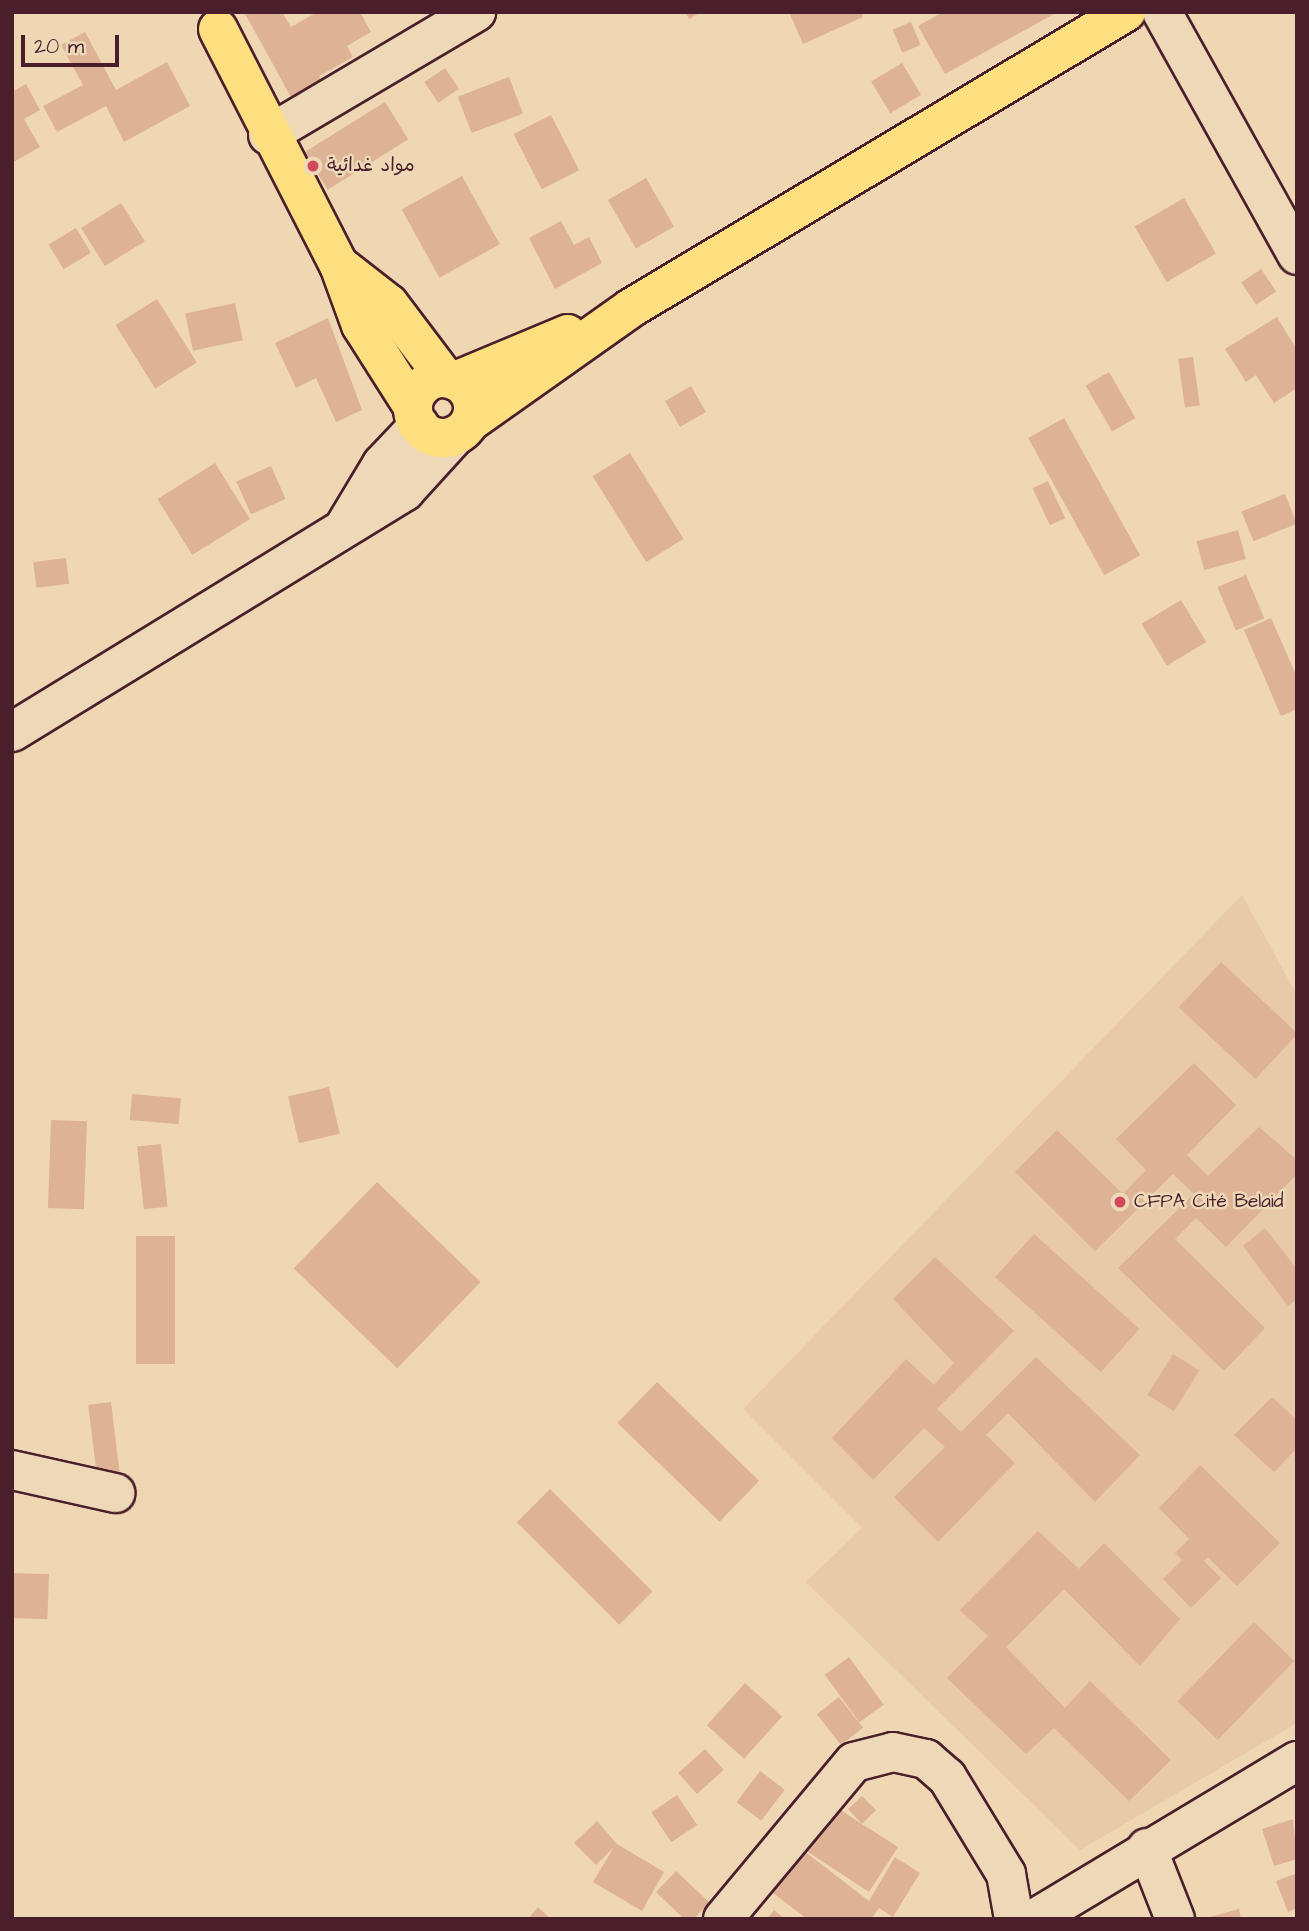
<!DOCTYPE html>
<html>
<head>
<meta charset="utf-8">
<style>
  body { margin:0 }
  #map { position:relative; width:1309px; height:1931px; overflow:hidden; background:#f0d7b4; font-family:"Architects Daughter","Playpen Sans Arabic",sans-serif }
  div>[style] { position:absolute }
  .built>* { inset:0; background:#e8c9a8 }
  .building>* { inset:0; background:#deb295; transform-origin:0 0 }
  .roads { filter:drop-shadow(2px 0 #4a1f2b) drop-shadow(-2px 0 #4a1f2b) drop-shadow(0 2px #4a1f2b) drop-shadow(0 -2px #4a1f2b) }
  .minor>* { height:38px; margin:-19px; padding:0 19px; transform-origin:19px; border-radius:19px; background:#edd9b7 }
  .major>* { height:38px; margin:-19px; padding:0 19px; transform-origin:19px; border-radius:19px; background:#fedf80 }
  .major>.ring { margin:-19px; padding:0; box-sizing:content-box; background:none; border:38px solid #fedf80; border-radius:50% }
  .dots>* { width:19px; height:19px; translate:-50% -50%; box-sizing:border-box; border:4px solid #edd9b7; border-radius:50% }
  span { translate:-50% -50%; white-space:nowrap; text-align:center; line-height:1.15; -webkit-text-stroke:5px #edd9b7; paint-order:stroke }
  .poi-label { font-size:19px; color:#4a1f2b }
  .left { translate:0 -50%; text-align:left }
  .frame { position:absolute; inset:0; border:14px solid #4a1f2b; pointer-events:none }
  .scale { position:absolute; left:21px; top:35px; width:98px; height:32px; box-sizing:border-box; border:4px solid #4a1f2b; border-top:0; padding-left:9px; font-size:21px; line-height:24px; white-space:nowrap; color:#4a1f2b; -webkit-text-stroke:5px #edd9b7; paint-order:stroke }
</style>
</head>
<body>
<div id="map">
  <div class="built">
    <div style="clip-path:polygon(1242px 895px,1297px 995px,1297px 1723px,1080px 1850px,806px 1582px,862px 1528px,743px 1409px)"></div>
  </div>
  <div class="building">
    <div style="clip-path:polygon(244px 12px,282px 12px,291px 27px,317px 12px,360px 12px,371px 32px,347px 46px,353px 57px,319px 76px,326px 89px,296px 106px)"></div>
    <div style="clip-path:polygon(685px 12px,701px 12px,689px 19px)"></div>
    <div style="clip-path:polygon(789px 12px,861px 12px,863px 17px,803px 44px)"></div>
    <div style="clip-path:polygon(943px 12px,1053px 12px,1054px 14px,945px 74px,918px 26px)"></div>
    <div style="left:911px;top:22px;width:25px;height:20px;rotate:67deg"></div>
    <div style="clip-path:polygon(85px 32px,116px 90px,167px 62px,190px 106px,124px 142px,106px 106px,57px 132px,43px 106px,83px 85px,61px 45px)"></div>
    <div style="left:902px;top:63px;width:37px;height:36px;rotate:59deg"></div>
    <div style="left:445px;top:68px;width:25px;height:25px;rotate:56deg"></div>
    <div style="left:509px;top:77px;width:39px;height:55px;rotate:69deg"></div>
    <div style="clip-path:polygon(26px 84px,40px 110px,24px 119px,40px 147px,12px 163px,12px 92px)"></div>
    <div style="left:385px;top:102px;width:44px;height:95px;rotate:58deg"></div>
    <div style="left:551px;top:115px;width:62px;height:42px;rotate:63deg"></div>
    <div style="left:462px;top:176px;width:78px;height:69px;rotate:61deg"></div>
    <div style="left:646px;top:178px;width:56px;height:44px;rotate:60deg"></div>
    <div style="left:1184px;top:198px;width:64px;height:57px;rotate:60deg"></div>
    <div style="left:121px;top:203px;width:45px;height:47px;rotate:58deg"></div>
    <div style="clip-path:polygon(561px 221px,574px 245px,589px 237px,602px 263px,555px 289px,529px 238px)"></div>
    <div style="left:76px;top:228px;width:29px;height:32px;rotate:59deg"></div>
    <div style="left:1261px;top:269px;width:27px;height:24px;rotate:56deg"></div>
    <div style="left:157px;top:299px;width:75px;height:49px;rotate:58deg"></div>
    <div style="left:235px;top:303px;width:38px;height:51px;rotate:78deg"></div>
    <div style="clip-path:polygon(1277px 317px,1297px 350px,1297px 388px,1274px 403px,1256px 375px,1246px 382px,1225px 349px)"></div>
    <div style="clip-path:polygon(328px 318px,362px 410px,336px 422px,316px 378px,296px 388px,275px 343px)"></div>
    <div style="left:1193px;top:357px;width:49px;height:15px;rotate:82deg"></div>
    <div style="left:1109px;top:372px;width:53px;height:27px;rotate:60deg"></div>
    <div style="left:691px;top:386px;width:30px;height:30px;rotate:60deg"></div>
    <div style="left:1064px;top:418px;width:157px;height:41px;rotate:61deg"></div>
    <div style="left:630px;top:453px;width:101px;height:44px;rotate:58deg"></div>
    <div style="left:215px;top:463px;width:66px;height:68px;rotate:58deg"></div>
    <div style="left:271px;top:466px;width:36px;height:38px;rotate:66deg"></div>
    <div style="left:1048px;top:481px;width:41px;height:17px;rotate:65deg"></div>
    <div style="left:1285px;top:494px;width:32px;height:47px;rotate:68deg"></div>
    <div style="left:1238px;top:530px;width:30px;height:43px;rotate:75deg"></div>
    <div style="left:66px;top:558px;width:26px;height:33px;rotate:83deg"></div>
    <div style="left:1246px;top:575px;width:47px;height:31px;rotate:67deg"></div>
    <div style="left:1181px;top:600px;width:49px;height:46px;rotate:59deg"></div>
    <div style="clip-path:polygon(1271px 618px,1297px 677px,1297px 709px,1281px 716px,1244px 630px)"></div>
    <div style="left:1221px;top:962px;width:105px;height:62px;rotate:43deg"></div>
    <div style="clip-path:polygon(1194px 1063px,1236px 1105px,1187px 1155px,1208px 1176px,1259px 1127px,1297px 1160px,1297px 1174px,1226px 1247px,1196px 1218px,1175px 1239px,1265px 1328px,1224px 1371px,1118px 1268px,1194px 1194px,1173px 1174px,1095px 1251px,1015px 1172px,1057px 1130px,1123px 1194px,1146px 1170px,1116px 1139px)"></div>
    <div style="left:329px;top:1087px;width:48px;height:42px;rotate:77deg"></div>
    <div style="left:132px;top:1094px;width:49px;height:26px;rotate:5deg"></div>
    <div style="left:51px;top:1120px;width:36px;height:88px;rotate:2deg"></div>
    <div style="left:161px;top:1144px;width:63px;height:24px;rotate:84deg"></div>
    <div style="left:377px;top:1182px;width:144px;height:120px;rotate:44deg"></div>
    <div style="clip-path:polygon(1265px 1228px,1297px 1269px,1297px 1299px,1288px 1306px,1243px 1246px)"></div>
    <div style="left:1034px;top:1234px;width:142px;height:58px;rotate:42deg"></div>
    <div style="left:136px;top:1236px;width:39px;height:128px"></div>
    <div style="clip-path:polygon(935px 1257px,1014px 1331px,937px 1409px,961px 1432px,1036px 1357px,1140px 1455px,1095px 1502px,1008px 1413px,986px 1435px,1015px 1463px,938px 1542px,894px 1497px,945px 1447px,924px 1428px,873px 1480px,832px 1438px,906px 1359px,934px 1385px,954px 1363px,893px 1299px)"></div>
    <div style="left:1173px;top:1354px;width:31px;height:48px;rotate:32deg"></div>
    <div style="left:657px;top:1382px;width:142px;height:57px;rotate:44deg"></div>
    <div style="clip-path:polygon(1272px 1397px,1297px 1420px,1297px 1448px,1274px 1472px,1234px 1435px)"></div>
    <div style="left:111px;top:1402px;width:73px;height:23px;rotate:83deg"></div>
    <div style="clip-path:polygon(1200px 1465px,1280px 1543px,1237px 1586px,1208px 1557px,1204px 1561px,1221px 1578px,1191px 1608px,1163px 1579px,1182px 1560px,1175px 1553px,1189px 1539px,1159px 1508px)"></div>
    <div style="left:550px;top:1489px;width:145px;height:47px;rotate:45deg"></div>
    <div style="clip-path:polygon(1038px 1531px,1079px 1569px,1104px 1543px,1180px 1619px,1140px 1666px,1064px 1589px,1006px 1647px,1065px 1708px,1090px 1681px,1171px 1760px,1129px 1801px,1054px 1728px,1026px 1754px,947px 1678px,988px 1636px,960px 1610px)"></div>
    <div style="left:12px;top:1573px;width:37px;height:45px;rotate:2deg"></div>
    <div style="left:1254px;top:1622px;width:56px;height:110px;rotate:44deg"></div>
    <div style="left:849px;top:1657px;width:59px;height:30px;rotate:54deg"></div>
    <div style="left:745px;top:1683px;width:50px;height:57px;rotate:42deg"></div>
    <div style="left:839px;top:1697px;width:39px;height:28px;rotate:52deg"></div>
    <div style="left:705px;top:1749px;width:28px;height:36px;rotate:48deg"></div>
    <div style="left:760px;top:1771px;width:31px;height:39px;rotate:37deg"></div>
    <div style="left:677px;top:1795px;width:36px;height:31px;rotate:56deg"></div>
    <div style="clip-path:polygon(862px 1796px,876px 1810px,862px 1824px,898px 1847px,869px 1892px,808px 1852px,836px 1807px,862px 1824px,848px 1809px)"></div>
    <div style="clip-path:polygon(1293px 1819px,1297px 1859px,1274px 1866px,1262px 1829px)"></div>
    <div style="clip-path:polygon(597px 1821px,617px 1844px,664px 1872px,642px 1911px,593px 1882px,614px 1847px,596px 1865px,574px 1843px)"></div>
    <div style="clip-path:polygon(804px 1851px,869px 1901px,895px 1857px,920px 1873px,893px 1917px,879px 1908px,871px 1919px,807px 1919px,773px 1893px)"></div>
    <div style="clip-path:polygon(676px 1871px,709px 1902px,694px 1919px,684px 1919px,656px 1892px)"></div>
    <div style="clip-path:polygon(1297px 1873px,1297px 1908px,1288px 1912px,1276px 1881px)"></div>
    <div style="clip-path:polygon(538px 1907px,551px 1919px,528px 1919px)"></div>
    <div style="clip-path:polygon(1239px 1909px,1241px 1919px,1206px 1919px,1206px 1918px)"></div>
    <div style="clip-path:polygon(774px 1910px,785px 1919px,767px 1919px)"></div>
  </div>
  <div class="roads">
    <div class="minor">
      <div style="left:1162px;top:12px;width:278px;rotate:60.9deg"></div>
      <div style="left:268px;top:135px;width:242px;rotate:-30.6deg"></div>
      <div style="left:346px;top:524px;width:70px;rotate:-59deg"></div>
      <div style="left:382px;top:464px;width:54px;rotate:-46.5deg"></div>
      <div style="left:12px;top:732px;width:461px;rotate:-31.5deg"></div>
      <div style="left:405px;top:491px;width:76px;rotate:-47.7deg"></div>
      <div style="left:12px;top:1470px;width:106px;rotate:12.6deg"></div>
      <div style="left:1147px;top:1848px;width:76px;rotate:68.5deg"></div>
      <div style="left:723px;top:1919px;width:204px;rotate:-50.2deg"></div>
      <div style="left:854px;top:1762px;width:40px;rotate:-14.4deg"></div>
      <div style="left:893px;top:1752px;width:34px;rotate:12deg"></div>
      <div style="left:926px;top:1759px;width:28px;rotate:41deg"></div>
      <div style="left:947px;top:1777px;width:114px;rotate:58.7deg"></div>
      <div style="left:1006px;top:1874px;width:46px;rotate:79.9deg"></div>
      <div style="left:1034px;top:1919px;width:307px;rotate:-31deg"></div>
    </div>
    <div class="major">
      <div style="left:218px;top:29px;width:265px;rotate:62.9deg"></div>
      <div style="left:339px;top:265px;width:64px;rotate:69.9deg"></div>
      <div style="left:361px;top:325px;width:97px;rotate:57.6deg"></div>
      <div style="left:339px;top:265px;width:63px;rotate:38deg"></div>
      <div style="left:389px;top:304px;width:93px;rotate:52.9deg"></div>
      <div class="ring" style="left:413px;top:378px;width:22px;height:22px"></div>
      <div style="left:455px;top:381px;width:122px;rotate:-22.6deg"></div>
      <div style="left:470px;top:422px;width:197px;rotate:-35.3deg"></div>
      <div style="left:631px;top:308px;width:577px;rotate:-30.88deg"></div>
    </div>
  </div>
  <div class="dots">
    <div style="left:313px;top:166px;background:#d1495b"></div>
    <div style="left:1120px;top:1202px;background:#d1495b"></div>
  </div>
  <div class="poi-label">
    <span class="left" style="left:327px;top:166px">مواد غدائية</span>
    <span class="left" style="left:1134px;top:1202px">CFPA Cité Belaid</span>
  </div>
  <div class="frame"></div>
  <div class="scale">20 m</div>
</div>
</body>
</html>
